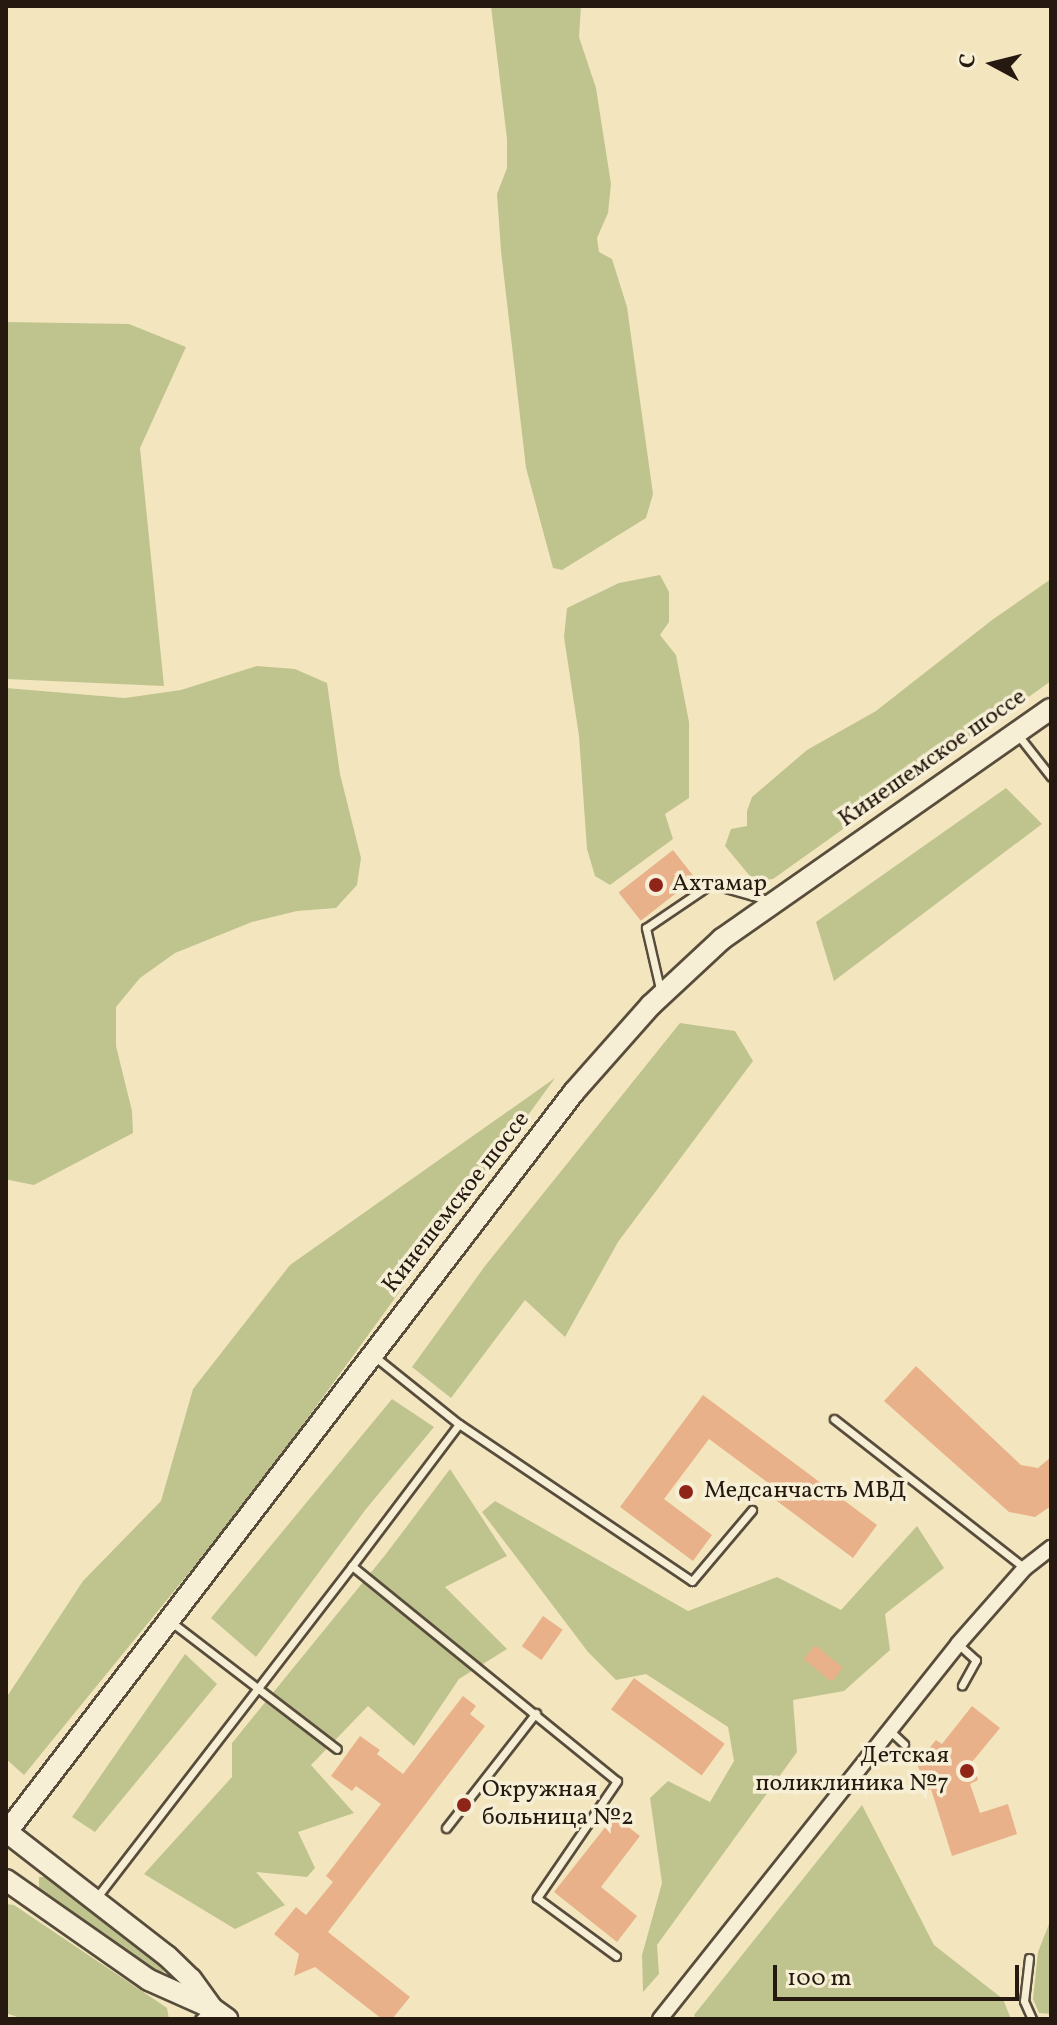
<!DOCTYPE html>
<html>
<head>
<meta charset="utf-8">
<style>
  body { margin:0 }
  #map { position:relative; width:1057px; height:2025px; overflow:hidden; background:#f3e6bf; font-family:Vollkorn,serif }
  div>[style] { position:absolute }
  .green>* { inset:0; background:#bfc48f }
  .building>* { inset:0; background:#e8b189; transform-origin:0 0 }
  .roads { filter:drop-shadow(2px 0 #584c3c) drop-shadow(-2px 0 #584c3c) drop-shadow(0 2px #584c3c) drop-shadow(0 -2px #584c3c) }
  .lane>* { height:7px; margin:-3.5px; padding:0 3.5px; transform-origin:3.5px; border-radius:3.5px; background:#f7efd5 }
  .street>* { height:14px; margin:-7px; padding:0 7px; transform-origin:7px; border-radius:7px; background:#f7efd5 }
  .secondary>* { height:20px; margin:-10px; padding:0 10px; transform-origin:10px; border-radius:10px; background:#f7efd5 }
  .dots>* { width:22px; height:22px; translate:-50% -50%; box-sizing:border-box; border:4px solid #f7efd5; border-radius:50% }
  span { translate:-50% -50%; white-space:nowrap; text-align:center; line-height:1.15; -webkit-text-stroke:7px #f7efd5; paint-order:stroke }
  .street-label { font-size:24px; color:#251910 }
  .poi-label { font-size:24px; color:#251910 }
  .left { translate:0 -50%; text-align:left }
  .right { translate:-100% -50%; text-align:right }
  .frame { position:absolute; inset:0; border:8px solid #251910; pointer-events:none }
  .north { position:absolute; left:953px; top:24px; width:80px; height:80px; -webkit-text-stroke:6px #f7efd5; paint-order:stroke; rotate:277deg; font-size:22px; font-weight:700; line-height:32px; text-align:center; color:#251910 }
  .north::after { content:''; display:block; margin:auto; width:28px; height:36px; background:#251910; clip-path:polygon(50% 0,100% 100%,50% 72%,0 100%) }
  .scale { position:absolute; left:773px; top:1965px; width:246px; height:36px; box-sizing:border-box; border:4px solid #251910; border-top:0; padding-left:10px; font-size:24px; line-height:28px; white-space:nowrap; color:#251910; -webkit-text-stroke:6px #f7efd5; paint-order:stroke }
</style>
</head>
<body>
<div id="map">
  <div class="green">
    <div style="clip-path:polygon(491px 6px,581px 6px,579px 37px,596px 88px,611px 184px,608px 213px,597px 238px,599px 252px,612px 259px,627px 307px,653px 494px,646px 518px,562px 570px,553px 568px,526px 468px,501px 251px,497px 194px,507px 168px,507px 139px)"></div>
    <div style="clip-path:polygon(6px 322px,129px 324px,186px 347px,140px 448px,164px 686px,6px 679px)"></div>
    <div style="clip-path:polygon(660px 575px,669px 592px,669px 622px,660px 635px,676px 655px,689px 722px,689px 798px,665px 814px,673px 839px,610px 885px,595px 876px,587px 849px,579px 736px,564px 637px,567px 608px,619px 583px)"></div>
    <div style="clip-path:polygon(1051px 579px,1051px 681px,773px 879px,754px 881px,725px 846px,731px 829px,747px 826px,747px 811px,752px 797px,807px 750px,876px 711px,992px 620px)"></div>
    <div style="clip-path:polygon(257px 666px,295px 669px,327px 683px,340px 774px,361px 858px,357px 885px,336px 908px,297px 911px,252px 922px,175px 953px,140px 978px,116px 1007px,116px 1046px,132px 1111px,133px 1133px,34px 1185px,9px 1180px,6px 1178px,6px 688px,125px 698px,181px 690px)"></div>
    <div style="clip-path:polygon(1006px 788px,1042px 824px,834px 981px,816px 922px)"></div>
    <div style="clip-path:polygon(680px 1023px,735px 1031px,753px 1061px,618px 1242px,565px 1337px,525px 1300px,451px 1398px,412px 1367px,485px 1266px)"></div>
    <div style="clip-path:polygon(555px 1078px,246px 1503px,24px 1775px,6px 1759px,6px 1698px,83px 1581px,161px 1501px,193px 1389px,290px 1265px)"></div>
    <div style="clip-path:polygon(392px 1399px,434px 1427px,366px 1509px,256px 1657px,211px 1618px)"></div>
    <div style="clip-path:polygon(450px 1469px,507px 1556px,445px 1587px,507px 1649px,459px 1679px,414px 1746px,368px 1706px,311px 1765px,354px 1813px,298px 1832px,315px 1868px,307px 1877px,256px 1872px,285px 1905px,235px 1929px,144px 1874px,232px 1777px,232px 1743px,386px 1554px)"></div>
    <div style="clip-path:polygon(495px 1501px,688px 1611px,777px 1577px,841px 1610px,917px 1526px,944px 1568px,885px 1614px,890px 1650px,844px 1691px,793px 1700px,797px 1752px,657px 1945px,659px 1974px,643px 1992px,642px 1955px,662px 1883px,650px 1798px,668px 1781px,710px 1802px,734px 1761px,728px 1727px,646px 1674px,616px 1680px,588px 1652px,482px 1512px)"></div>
    <div style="clip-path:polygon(185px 1654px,217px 1684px,95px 1832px,72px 1817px)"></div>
    <div style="clip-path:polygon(862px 1805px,934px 1945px,1003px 1999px,1011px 2019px,696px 2019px,694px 2015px)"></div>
    <div style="clip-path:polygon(39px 1877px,45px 1877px,158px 1962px,164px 1972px,153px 1970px,39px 1888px)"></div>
    <div style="clip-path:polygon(6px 1904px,14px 1905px,167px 2008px,169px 2019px,23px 2019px,6px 2013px)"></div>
    <div style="clip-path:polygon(1051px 1919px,1051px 2014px,1039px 2013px,1033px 1999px,1038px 1952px)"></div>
  </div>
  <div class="building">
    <div style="left:673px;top:850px;width:36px;height:69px;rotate:52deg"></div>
    <div style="clip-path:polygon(916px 1366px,1021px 1465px,1038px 1468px,1051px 1457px,1051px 1506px,1035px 1517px,1009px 1512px,884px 1401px)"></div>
    <div style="clip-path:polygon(703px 1395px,877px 1525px,853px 1558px,769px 1495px,775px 1488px,709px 1439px,664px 1499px,712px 1535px,693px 1561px,620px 1507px)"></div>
    <div style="left:543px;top:1616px;width:24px;height:37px;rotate:35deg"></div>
    <div style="left:815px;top:1645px;width:36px;height:18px;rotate:39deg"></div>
    <div style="left:634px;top:1678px;width:112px;height:39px;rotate:36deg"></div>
    <div style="clip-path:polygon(463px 1696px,476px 1706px,470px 1714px,485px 1726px,328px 1932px,410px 1997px,392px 2019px,382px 2019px,315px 1967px,294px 1976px,299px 1954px,274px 1934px,296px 1907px,306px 1915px,333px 1882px,326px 1876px,381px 1804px,356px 1786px,352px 1791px,331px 1776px,360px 1736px,380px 1750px,377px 1754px,403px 1774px)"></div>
    <div style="clip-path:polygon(972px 1706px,1000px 1728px,972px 1762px,978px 1780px,970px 1784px,980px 1813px,1008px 1804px,1017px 1834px,952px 1856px,931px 1789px,926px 1791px,917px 1763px,936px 1740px,942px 1744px)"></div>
    <div style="clip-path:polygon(614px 1816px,640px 1836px,601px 1887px,637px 1916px,617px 1942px,554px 1892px)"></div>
  </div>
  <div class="roads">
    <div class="lane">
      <div style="left:1018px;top:735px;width:53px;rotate:51.8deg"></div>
      <div style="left:661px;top:993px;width:67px;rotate:-103deg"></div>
      <div style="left:646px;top:928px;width:78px;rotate:-34.1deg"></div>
      <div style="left:711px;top:884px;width:62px;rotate:15.8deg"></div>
      <div style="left:374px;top:1356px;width:109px;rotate:38.7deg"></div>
      <div style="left:459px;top:1424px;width:178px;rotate:127deg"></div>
      <div style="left:352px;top:1566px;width:341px;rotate:39.1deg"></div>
      <div style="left:617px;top:1781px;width:142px;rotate:124.4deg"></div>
      <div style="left:537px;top:1898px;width:98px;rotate:36.3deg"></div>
      <div style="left:834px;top:1419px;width:242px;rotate:38deg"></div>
      <div style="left:459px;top:1424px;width:281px;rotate:34deg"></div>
      <div style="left:692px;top:1581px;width:93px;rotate:-49.8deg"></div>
      <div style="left:170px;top:1621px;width:210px;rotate:37.5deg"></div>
      <div style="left:958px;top:1644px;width:24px;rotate:42deg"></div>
      <div style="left:976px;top:1660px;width:29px;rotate:119deg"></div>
      <div style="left:888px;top:1729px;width:22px;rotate:43deg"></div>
      <div style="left:446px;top:1828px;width:146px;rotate:-52deg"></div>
      <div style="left:97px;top:1897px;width:418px;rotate:-52.4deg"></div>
      <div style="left:1029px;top:1958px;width:43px;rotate:96.6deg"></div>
      <div style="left:1024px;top:2001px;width:20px;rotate:66deg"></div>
      <div style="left:199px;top:2019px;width:15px;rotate:-42deg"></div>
    </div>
    <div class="street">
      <div style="left:660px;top:2019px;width:479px;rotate:-51.5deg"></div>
      <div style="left:958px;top:1644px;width:101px;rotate:-48.6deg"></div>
      <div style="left:1025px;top:1568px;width:33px;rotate:-38deg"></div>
    </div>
    <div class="secondary">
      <div style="left:7px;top:1832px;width:202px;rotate:37.8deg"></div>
      <div style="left:167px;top:1956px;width:33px;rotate:44deg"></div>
      <div style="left:191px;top:1979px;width:36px;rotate:54deg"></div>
      <div style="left:212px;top:2008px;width:19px;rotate:36deg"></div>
      <div style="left:6px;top:1833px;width:934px;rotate:-52.53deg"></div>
      <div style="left:574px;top:1092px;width:116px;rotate:-48.5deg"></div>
      <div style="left:651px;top:1005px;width:97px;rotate:-42.9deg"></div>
      <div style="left:722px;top:939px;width:401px;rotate:-35deg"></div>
      <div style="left:6px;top:1880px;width:174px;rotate:35deg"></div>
      <div style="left:149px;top:1980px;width:69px;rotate:24deg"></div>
    </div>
  </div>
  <div class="dots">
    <div style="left:656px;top:885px;background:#8f2418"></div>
    <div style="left:686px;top:1492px;background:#8f2418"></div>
    <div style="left:967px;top:1771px;background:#8f2418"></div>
    <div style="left:464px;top:1805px;background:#8f2418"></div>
  </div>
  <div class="street-label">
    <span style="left:933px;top:759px;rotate:-35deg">Кинешемское шоссе</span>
    <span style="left:457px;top:1203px;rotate:-52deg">Кинешемское шоссе</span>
  </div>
  <div class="poi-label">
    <span class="left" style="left:672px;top:885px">Ахтамар</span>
    <span class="left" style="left:704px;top:1492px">Медсанчасть МВД</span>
    <span class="right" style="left:949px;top:1771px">Детская<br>поликлиника №7</span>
    <span class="left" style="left:482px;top:1805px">Окружная<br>больница №2</span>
  </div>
  <div class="frame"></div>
  <div class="north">С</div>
  <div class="scale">100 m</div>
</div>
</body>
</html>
